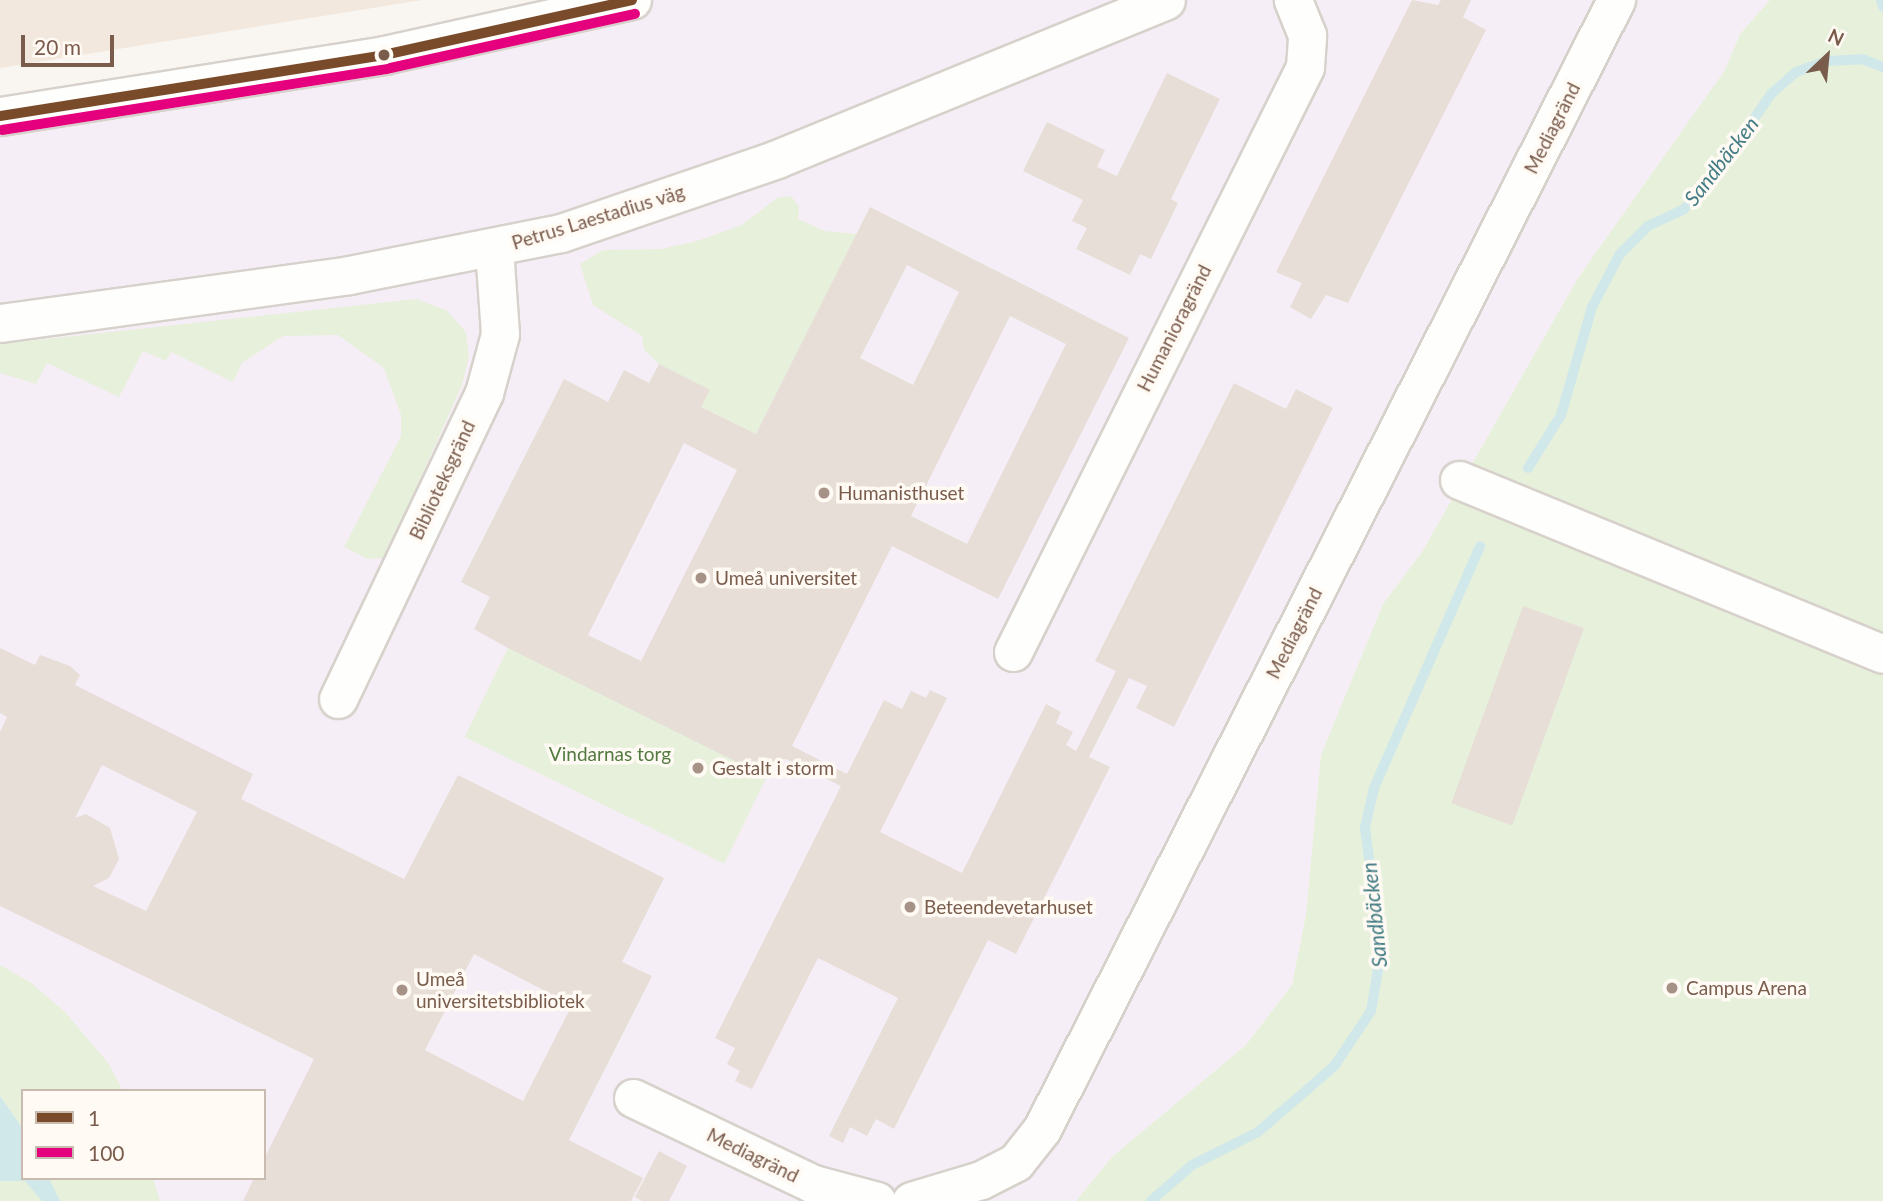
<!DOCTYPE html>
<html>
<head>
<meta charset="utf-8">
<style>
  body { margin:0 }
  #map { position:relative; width:1883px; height:1201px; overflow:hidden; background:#f9f5f0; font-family:Lato,sans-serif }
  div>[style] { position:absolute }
  .residential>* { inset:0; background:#f2e8de }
  .education>* { inset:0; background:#f6eef6 }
  .green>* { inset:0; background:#e7f0db; transform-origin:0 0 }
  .water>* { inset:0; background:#d0e8ea }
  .stream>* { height:10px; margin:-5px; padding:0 5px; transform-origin:5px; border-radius:5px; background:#d0e8ea }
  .building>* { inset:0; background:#e6ded7; transform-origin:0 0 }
  .roads { filter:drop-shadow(2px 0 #d7d1cb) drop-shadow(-2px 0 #d7d1cb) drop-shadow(0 2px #d7d1cb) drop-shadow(0 -2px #d7d1cb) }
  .minor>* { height:37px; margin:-18.5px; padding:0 18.5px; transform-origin:18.5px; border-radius:18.5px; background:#fefefd }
  .bus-1>* { height:10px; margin:-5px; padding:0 5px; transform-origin:5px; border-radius:5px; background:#7a4b2a }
  .bus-2>* { height:10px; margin:-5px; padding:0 5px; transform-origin:5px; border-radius:5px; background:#e5007d }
  .dots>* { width:19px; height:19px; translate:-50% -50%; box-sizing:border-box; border:4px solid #fffaf3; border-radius:50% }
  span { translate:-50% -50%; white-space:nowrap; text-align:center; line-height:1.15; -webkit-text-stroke:7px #fffaf3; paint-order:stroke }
  .street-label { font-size:19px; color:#7a5c4d }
  .poi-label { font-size:19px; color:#7a5c4d }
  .left { translate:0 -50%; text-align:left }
  .park-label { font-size:19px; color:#537a41 }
  .water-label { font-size:21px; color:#437c86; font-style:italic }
  .legend { position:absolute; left:21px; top:1089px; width:245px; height:91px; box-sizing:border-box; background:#fffaf3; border:2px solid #cabbb1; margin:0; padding:9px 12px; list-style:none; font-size:21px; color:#7a5c4d }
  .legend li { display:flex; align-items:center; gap:14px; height:35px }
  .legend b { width:35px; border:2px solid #cabbb1 }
  .north { position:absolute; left:1792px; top:21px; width:70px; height:70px; -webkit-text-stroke:5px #fffaf3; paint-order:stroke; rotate:26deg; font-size:19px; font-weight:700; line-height:28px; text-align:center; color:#7a5c4d }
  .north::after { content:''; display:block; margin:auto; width:24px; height:32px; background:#7a5c4d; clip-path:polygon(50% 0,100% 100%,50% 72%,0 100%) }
  .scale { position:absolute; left:21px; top:35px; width:93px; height:32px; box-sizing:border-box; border:4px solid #7a5c4d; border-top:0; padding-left:9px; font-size:21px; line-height:24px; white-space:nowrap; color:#7a5c4d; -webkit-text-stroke:5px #fffaf3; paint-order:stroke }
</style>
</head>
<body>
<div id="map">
  <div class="residential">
    <div style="clip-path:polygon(0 0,422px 0,0 68px)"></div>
  </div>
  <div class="education">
    <div style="clip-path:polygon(evenodd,632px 0,1770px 0,1740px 34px,1725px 70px,1578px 278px,1422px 552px,1383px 604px,1321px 755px,1306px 915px,1292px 985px,1246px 1045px,1112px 1157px,1076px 1201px,0 1201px,0 116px,632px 0,23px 1091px,264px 1091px,264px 1178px,23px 1178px,23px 1091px)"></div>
  </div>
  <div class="green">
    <div style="clip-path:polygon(1770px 0,1883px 0,1883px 1201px,1076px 1201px,1112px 1157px,1246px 1045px,1292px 985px,1306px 915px,1321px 755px,1383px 604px,1422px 552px,1578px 278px,1725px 70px,1740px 34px)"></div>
    <div style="clip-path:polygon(791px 196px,799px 207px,798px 219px,825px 231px,857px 234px,756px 434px,701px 407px,709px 390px,659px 364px,644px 350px,642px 336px,593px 305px,580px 264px,603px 250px,661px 249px,697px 241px,742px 225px,777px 198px)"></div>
    <div style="clip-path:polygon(416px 299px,446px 310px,466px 332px,469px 356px,462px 385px,385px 558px,368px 559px,344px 547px,401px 436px,401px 415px,384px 368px,338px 335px,283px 336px,242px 363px,233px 382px,171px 352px,166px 361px,143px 351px,119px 397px,47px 363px,36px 384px,0 373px,0 344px)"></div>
    <div style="left:508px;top:648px;width:289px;height:99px;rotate:26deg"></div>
    <div style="clip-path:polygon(0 965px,30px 982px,65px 1012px,109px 1064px,123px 1091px,23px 1091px,23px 1178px,153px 1178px,160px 1201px,0 1201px)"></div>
  </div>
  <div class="water">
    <div style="clip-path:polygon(0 1096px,23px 1129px,23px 1178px,49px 1178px,60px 1201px,42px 1201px,25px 1181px,0 1181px)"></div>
  </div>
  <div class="stream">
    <div style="left:1881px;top:0;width:7px;rotate:74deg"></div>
    <div style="left:1528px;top:468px;width:62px;rotate:-58.1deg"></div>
    <div style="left:1561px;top:415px;width:112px;rotate:-74deg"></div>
    <div style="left:1592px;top:307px;width:60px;rotate:-62.2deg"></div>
    <div style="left:1620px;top:254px;width:40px;rotate:-45deg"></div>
    <div style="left:1648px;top:226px;width:38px;rotate:-25deg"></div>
    <div style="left:1683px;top:210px;width:43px;rotate:-45.9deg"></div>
    <div style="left:1713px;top:179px;width:103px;rotate:-55.7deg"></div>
    <div style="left:1771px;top:94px;width:33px;rotate:-41deg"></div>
    <div style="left:1796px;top:72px;width:33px;rotate:-20deg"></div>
    <div style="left:1827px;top:61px;width:35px;rotate:-3deg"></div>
    <div style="left:1862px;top:59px;width:22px;rotate:21deg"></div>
    <div style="left:1151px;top:1201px;width:55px;rotate:-41.3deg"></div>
    <div style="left:1192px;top:1165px;width:74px;rotate:-26.6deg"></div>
    <div style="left:1258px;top:1132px;width:67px;rotate:-40.8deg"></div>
    <div style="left:1309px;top:1088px;width:35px;rotate:-41deg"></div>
    <div style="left:1335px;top:1065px;width:65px;rotate:-56.3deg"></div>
    <div style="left:1371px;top:1011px;width:61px;rotate:-80.5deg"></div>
    <div style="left:1381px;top:951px;width:125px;rotate:-97.4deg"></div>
    <div style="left:1365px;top:827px;width:40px;rotate:-77deg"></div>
    <div style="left:1374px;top:788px;width:264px;rotate:-66.3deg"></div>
  </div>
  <div class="building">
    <div style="clip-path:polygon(1412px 0,1438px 5px,1441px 0,1471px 0,1463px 17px,1486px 30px,1348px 303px,1326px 295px,1311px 319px,1290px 307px,1302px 283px,1276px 272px)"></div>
    <div style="clip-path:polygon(1167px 73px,1220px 99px,1171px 199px,1178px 203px,1151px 259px,1140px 254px,1130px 275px,1076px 249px,1087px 228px,1072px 221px,1083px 200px,1023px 171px,1047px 122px,1105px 150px,1097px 167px,1117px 176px)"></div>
    <div style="clip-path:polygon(evenodd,870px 207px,1129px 338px,998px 599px,892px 546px,792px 746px,847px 774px,884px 700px,902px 709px,911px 691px,926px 698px,930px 690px,947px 698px,880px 832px,962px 873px,1046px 704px,1061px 712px,1056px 723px,1073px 732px,1066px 745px,1076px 751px,1116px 671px,1095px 661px,1234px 383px,1286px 409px,1296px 389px,1333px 408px,1174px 727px,1136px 708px,1147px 686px,1129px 678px,1089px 757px,1110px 767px,1016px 954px,988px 940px,894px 1129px,876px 1119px,867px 1136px,850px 1127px,843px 1143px,829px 1136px,898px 998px,818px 958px,752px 1089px,735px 1081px,740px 1071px,727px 1064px,735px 1048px,715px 1038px,841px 786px,786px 759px,776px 759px,767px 777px,508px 648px,474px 629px,490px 597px,461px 582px,564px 379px,608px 402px,624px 370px,649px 383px,659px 364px,710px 390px,701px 407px,756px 434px,870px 207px,907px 265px,959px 292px,913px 385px,860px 358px,907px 265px,870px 207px,1010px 316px,1066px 344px,967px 544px,911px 516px,1010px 316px,870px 207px,684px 443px,737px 470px,641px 661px,588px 635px,684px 443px)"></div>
    <div style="left:1523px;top:606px;width:65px;height:210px;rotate:20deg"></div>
    <div style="clip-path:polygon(evenodd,0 648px,35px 665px,40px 655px,70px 666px,80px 675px,75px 685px,253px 774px,241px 799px,404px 879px,458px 775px,664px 878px,622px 962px,652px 976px,569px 1140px,643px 1178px,631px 1201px,243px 1201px,254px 1178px,264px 1178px,264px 1159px,314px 1059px,0 906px,0 732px,7px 717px,0 713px,0 648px,102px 765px,197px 812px,146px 911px,93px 886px,109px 878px,119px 859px,110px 828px,86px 814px,75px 818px,102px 765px,0 648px,474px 954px,572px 1005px,523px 1101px,425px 1050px,474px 954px)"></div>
    <div style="clip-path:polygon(659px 1151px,687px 1166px,669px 1201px,642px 1201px,635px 1197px)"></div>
  </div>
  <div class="roads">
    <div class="minor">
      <div style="left:0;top:116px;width:389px;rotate:-9deg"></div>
      <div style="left:384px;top:55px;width:254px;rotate:-12.5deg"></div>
      <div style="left:0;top:323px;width:352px;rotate:-7.8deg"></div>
      <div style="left:349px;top:275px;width:216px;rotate:-11.2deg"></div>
      <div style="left:561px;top:233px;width:228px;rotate:-18.9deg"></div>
      <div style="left:777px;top:159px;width:420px;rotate:-22.2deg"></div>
      <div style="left:1459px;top:480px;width:458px;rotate:22.3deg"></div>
      <div style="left:1013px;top:652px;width:654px;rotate:-63.47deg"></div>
      <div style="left:1305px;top:67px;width:32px;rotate:-86deg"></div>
      <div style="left:1307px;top:35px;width:38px;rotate:-112deg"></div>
      <div style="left:338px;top:699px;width:339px;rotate:-64.5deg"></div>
      <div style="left:484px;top:393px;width:61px;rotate:-74.8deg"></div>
      <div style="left:500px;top:334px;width:85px;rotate:-94deg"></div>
      <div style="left:633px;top:1098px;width:199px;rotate:25.5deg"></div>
      <div style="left:813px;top:1184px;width:66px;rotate:14.9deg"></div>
      <div style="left:911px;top:1201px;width:73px;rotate:-16.7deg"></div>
      <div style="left:981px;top:1180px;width:39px;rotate:-27deg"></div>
      <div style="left:1016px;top:1162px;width:42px;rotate:-51.8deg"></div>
      <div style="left:1042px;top:1129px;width:1267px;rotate:-63.05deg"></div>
    </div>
  </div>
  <div class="bus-1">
    <div style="left:0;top:116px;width:389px;rotate:-9deg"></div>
    <div style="left:384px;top:55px;width:254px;rotate:-12.5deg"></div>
  </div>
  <div class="bus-2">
    <div style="left:2px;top:130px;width:389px;rotate:-9deg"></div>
    <div style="left:386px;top:69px;width:255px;rotate:-12.5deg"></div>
  </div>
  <div class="dots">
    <div style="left:384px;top:55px;background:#7a5c4d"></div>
    <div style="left:824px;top:493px;background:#a69286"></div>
    <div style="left:701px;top:578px;background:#a69286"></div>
    <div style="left:698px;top:768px;background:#a69286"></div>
    <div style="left:910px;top:907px;background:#a69286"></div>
    <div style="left:1672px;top:988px;background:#a69286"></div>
    <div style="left:402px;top:990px;background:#a69286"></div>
  </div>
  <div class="street-label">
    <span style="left:1552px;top:128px;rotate:-63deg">Mediagränd</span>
    <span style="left:598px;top:217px;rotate:-17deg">Petrus Laestadius väg</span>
    <span style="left:1174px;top:328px;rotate:-63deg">Humanioragränd</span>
    <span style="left:442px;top:480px;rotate:-65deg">Biblioteksgränd</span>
    <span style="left:1294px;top:633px;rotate:-63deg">Mediagränd</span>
    <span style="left:753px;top:1155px;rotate:26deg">Mediagränd</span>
  </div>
  <div class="poi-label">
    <span class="left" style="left:838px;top:493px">Humanisthuset</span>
    <span class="left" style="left:715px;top:578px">Umeå universitet</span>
    <span class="left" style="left:712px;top:768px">Gestalt i storm</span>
    <span class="left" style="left:924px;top:907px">Beteendevetarhuset</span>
    <span class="left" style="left:416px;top:990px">Umeå<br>universitetsbibliotek</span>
    <span class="left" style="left:1686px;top:988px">Campus Arena</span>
  </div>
  <div class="park-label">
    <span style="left:610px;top:754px">Vindarnas torg</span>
  </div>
  <div class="water-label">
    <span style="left:1721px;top:161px;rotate:-52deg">Sandbäcken</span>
    <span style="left:1374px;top:915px;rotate:-96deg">Sandbäcken</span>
  </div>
  <ul class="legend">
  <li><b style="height:9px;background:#7a4b2a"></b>1</li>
  <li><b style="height:9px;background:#e5007d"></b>100</li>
  </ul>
  <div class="north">N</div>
  <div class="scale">20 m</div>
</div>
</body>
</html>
